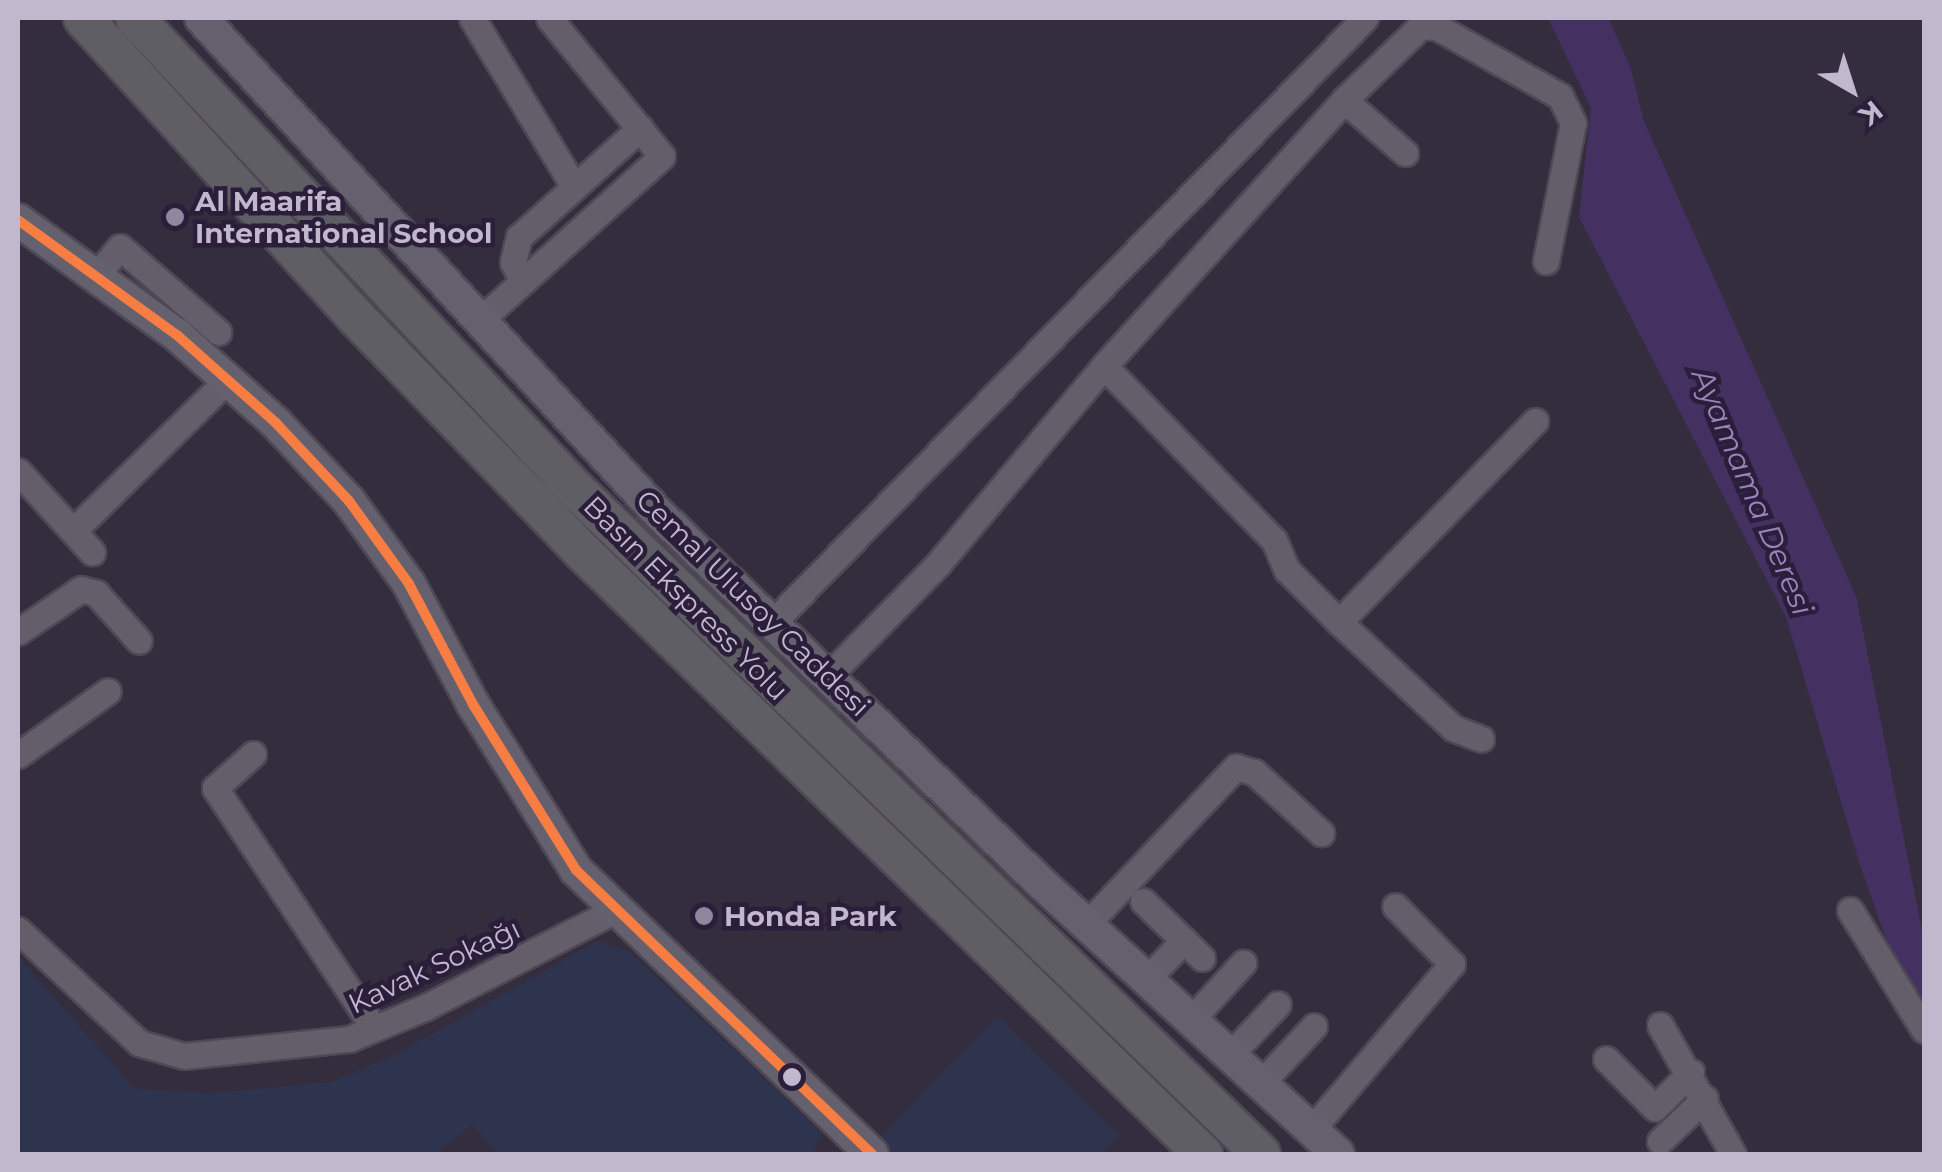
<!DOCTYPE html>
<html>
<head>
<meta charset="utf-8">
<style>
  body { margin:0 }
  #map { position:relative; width:1942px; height:1172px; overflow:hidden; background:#342d3e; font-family:Montserrat,sans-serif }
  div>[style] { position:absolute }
  .green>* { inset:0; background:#2f344e }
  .water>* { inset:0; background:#453062 }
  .roads { filter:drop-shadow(2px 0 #4e4855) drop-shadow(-2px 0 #4e4855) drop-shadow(0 2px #4e4855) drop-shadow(0 -2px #4e4855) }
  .minor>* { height:25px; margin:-12.5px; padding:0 12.5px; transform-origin:12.5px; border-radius:12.5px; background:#645e6b }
  .major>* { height:32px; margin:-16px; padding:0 16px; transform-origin:16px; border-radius:16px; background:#65606d }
  .highway>* { height:38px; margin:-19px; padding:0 19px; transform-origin:19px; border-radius:19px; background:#605e65 }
  .bus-1>* { height:10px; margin:-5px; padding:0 5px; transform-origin:5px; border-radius:5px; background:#f77d43 }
  .dots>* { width:28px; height:28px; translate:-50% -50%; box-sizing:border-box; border:5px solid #2a1e3b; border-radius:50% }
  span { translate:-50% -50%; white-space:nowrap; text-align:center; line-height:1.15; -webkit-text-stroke:9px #2a1e3b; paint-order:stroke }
  .poi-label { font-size:28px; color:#c2b8ce; font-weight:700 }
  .left { translate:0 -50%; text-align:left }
  .street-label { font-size:28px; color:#c2b8ce }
  .water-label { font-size:30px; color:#9b84bc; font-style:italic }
  .frame { position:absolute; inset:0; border:20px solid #c2b8ce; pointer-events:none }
  .north { position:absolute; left:1802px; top:40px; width:100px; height:100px; -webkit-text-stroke:8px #2a1e3b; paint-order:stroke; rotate:141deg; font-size:28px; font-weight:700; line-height:40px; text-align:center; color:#c2b8ce }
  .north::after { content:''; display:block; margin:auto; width:35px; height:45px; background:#c2b8ce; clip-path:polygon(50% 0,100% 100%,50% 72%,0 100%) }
</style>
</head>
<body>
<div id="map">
  <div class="green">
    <div style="clip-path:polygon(598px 941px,630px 952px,823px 1134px,811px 1154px,499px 1154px,472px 1125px,436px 1154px,18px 1154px,18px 957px,135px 1089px,212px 1093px,332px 1082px,393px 1056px)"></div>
    <div style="clip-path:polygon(997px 1016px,1120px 1136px,1101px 1154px,883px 1154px,873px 1145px)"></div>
  </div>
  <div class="water">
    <div style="clip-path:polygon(1548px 18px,1608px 18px,1631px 68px,1643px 119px,1856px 596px,1924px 940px,1924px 1010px,1899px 976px,1859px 862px,1786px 617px,1579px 217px,1591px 108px)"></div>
  </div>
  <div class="roads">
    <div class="minor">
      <div style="left:472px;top:18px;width:195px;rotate:58.8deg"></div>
      <div style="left:1344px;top:100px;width:107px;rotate:-43.9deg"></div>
      <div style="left:1421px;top:26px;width:16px;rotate:4deg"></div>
      <div style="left:1437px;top:27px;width:141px;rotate:29.3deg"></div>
      <div style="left:1560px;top:96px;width:30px;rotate:64deg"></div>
      <div style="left:1573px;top:123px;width:141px;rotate:101.1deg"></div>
      <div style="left:94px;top:278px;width:40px;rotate:-50deg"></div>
      <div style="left:120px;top:247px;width:130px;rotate:40.9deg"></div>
      <div style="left:523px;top:281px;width:21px;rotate:-118deg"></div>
      <div style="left:513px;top:262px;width:26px;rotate:-77deg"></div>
      <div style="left:519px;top:237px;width:163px;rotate:-42deg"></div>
      <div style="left:479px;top:321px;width:246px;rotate:-42deg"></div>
      <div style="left:662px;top:156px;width:178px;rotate:-129.3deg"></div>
      <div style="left:1104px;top:366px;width:243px;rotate:45.7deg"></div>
      <div style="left:1274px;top:540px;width:33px;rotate:67deg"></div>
      <div style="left:1287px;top:570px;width:74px;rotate:45deg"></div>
      <div style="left:1339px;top:622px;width:281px;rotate:-45.7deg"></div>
      <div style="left:18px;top:471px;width:110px;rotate:47.6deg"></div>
      <div style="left:73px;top:531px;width:216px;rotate:-44.4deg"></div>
      <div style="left:773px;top:622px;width:846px;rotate:-45.57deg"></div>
      <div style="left:1339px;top:622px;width:156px;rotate:42.9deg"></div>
      <div style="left:1453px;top:728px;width:30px;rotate:21deg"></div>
      <div style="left:18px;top:632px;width:76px;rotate:-34.3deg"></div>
      <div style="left:81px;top:589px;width:16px;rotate:15deg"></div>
      <div style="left:96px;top:593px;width:64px;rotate:48.1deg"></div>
      <div style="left:827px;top:677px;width:158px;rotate:-45.5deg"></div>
      <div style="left:938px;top:564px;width:258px;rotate:-50deg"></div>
      <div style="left:1104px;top:366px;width:358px;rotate:-47.9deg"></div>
      <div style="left:1344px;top:100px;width:81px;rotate:41deg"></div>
      <div style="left:253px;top:754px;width:51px;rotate:138.2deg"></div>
      <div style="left:215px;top:788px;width:288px;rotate:56.5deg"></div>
      <div style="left:18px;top:755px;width:110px;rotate:-35.4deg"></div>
      <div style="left:1143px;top:901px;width:82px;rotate:44deg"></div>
      <div style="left:1850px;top:910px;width:141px;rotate:58.3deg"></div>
      <div style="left:1086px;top:925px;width:218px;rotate:-46.5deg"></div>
      <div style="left:1236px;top:767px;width:19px;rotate:16deg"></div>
      <div style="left:1254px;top:772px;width:91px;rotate:42.3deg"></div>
      <div style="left:18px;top:930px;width:166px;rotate:43deg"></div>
      <div style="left:139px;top:1043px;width:47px;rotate:16.1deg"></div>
      <div style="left:184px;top:1056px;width:166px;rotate:-5.9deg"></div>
      <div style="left:349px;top:1039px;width:83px;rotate:-22.6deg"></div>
      <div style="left:426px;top:1007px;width:211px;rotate:-27.1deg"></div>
      <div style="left:1146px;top:980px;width:55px;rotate:-46.5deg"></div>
      <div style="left:1190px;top:1021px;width:79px;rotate:-47.6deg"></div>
      <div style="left:1660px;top:1025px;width:148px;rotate:60.5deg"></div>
      <div style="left:1229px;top:1056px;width:71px;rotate:-46.7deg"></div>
      <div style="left:1606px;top:1059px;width:69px;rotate:45deg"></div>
      <div style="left:1655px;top:1108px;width:51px;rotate:-45deg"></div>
      <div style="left:1260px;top:1084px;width:79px;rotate:-47deg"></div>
      <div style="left:1311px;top:1130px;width:218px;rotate:-49.7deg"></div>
      <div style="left:1452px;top:964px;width:81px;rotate:-134.5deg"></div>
      <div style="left:1660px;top:1141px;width:62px;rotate:-43.7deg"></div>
    </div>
    <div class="major">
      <div style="left:201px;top:18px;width:672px;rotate:47.29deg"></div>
      <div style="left:657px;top:512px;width:531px;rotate:44.01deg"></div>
      <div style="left:1039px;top:881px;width:405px;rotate:42.4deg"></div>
      <div style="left:18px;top:220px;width:196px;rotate:35.9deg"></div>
      <div style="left:177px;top:335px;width:132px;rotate:41.6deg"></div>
      <div style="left:276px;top:423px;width:107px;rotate:46.9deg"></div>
      <div style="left:349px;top:501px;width:102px;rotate:54.1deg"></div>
      <div style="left:409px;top:584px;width:138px;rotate:62deg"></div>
      <div style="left:474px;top:706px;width:193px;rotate:58.1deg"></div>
      <div style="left:576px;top:870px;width:410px;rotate:43.8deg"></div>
    </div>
    <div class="highway">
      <div style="left:83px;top:18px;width:405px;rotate:47.6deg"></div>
      <div style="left:356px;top:317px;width:328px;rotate:46deg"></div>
      <div style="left:584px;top:553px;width:863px;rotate:44.15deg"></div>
      <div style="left:135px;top:18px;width:642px;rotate:46.96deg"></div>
      <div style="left:573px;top:487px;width:958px;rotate:44.11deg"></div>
    </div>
  </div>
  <div class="bus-1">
    <div style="left:18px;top:220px;width:196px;rotate:35.9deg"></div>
    <div style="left:177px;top:335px;width:132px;rotate:41.6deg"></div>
    <div style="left:276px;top:423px;width:107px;rotate:46.9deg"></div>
    <div style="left:349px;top:501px;width:102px;rotate:54.1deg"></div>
    <div style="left:409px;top:584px;width:138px;rotate:62deg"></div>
    <div style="left:474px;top:706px;width:193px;rotate:58.1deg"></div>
    <div style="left:576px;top:870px;width:410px;rotate:43.8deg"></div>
  </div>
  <div class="dots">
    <div style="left:175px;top:217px;background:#90879c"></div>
    <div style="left:704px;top:916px;background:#90879c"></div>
    <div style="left:792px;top:1077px;background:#c2b8ce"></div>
  </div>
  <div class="poi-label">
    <span class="left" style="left:195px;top:217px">Al Maarifa<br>International School</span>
    <span class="left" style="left:724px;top:916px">Honda Park</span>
  </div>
  <div class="street-label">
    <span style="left:686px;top:598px;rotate:45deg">Basın Ekspress Yolu</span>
    <span style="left:753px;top:603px;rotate:44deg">Cemal Ulusoy Caddesi</span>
    <span style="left:434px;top:966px;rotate:-25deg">Kavak Sokağı</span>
  </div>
  <div class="water-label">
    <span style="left:1752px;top:492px;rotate:67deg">Ayamama Deresi</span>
  </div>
  <div class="frame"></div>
  <div class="north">K</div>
</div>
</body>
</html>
